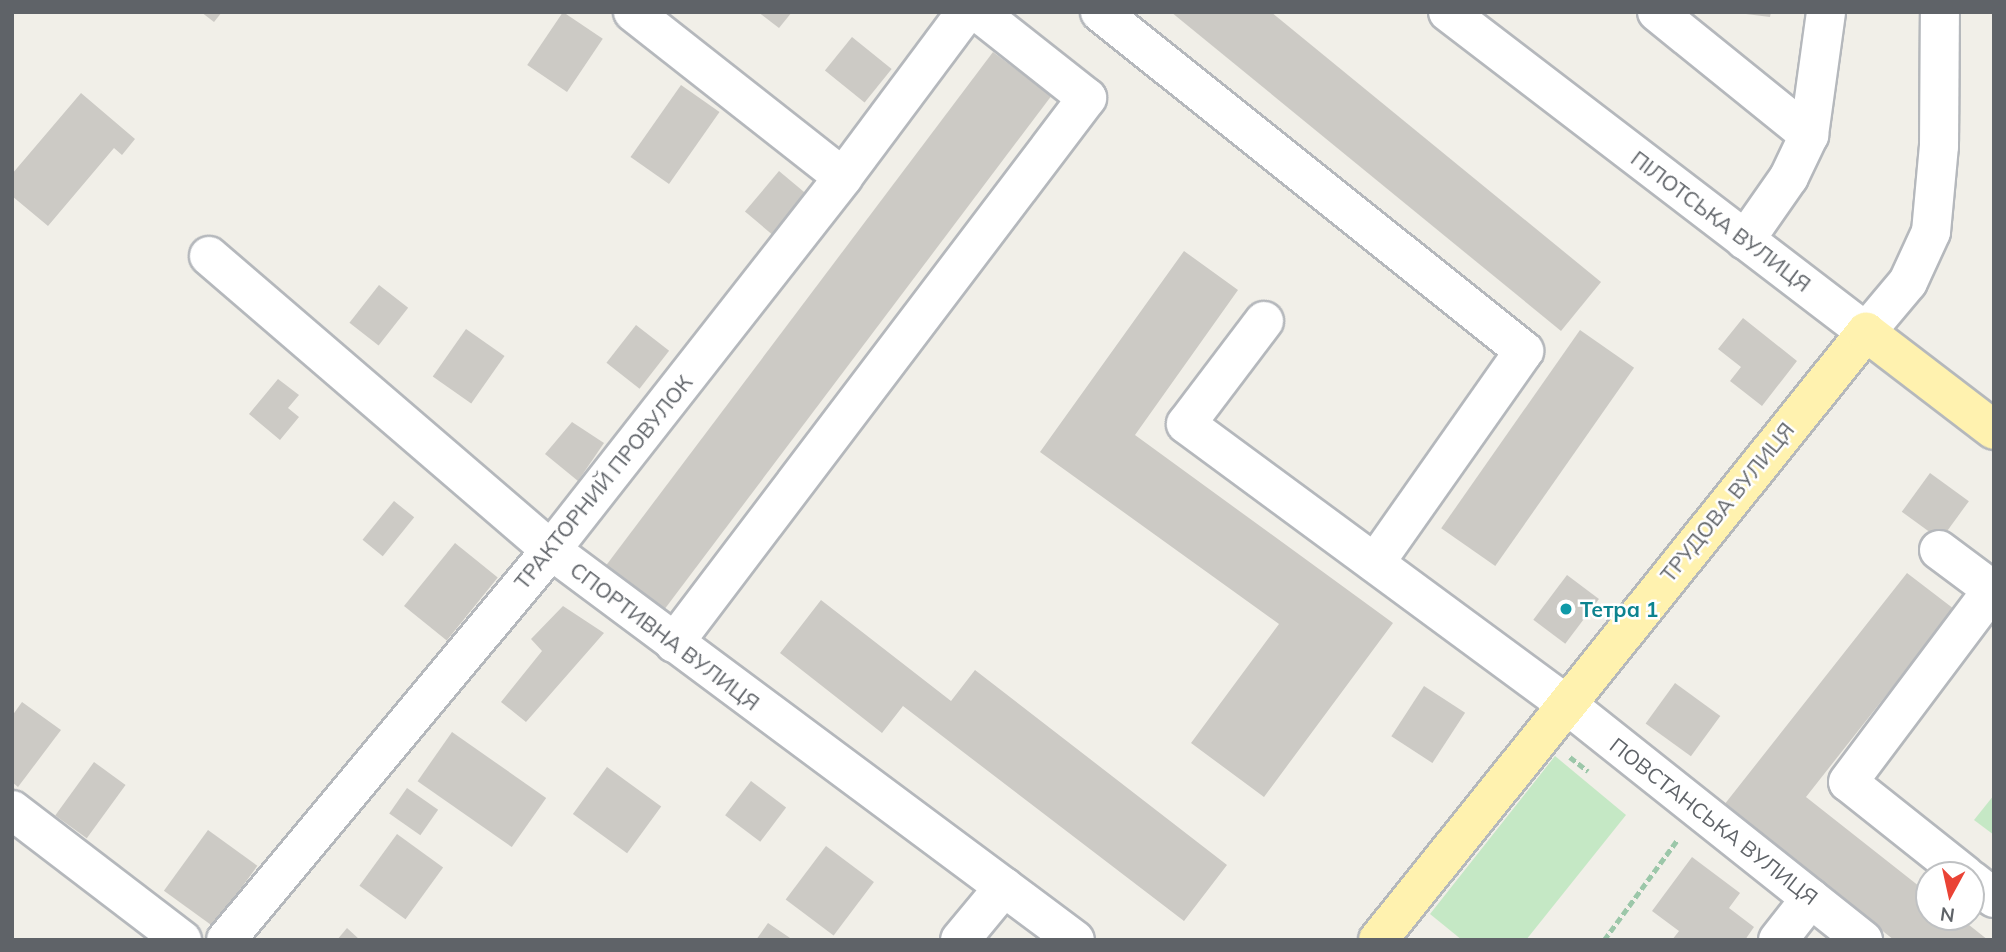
<!DOCTYPE html>
<html>
<head>
<meta charset="utf-8">
<style>
  body { margin:0 }
  #map { position:relative; width:2006px; height:952px; overflow:hidden; background:#f1efe8; font-family:Mulish,sans-serif }
  div>[style] { position:absolute }
  .green>* { inset:0; background:#c5e8c5 }
  .building>* { inset:0; background:#cccac5; transform-origin:0 0 }
  .path>* { height:4.5px; margin-top:-2.25px; transform-origin:0; background:repeating-linear-gradient(90deg,#9cc7a9 0 7px,transparent 0 10.5px) }
  .roads { filter:drop-shadow(2px 0 #b5b8bc) drop-shadow(-2px 0 #b5b8bc) drop-shadow(0 2px #b5b8bc) drop-shadow(0 -2px #b5b8bc) }
  .minor>* { height:38px; margin:-19px; padding:0 19px; transform-origin:19px; border-radius:19px; background:#fff }
  .major>* { height:38px; margin:-19px; padding:0 19px; transform-origin:19px; border-radius:19px; background:#fff2af }
  .dots>* { width:19px; height:19px; translate:-50% -50%; box-sizing:border-box; border:4px solid #fff; border-radius:50% }
  span { translate:-50% -50%; white-space:nowrap; text-align:center; line-height:1.15; -webkit-text-stroke:5px #fff; paint-order:stroke }
  .street-label { font-size:21px; color:#5f6368 }
  .culture-label { font-size:21px; color:#0d838f; font-weight:700 }
  .left { translate:0 -50%; text-align:left }
  .frame { position:absolute; inset:0; border:14px solid #5f6368; pointer-events:none }
  .north { position:absolute; left:1915px; top:861px; width:70px; height:70px; box-sizing:border-box; background:#fff; border:2px solid #bfc1c3; border-radius:50%; rotate:188deg; font-size:19px; font-weight:700; line-height:28px; text-align:center; color:#5f6368 }
  .north::after { content:''; display:block; margin:auto; width:24px; height:32px; background:#ea4335; clip-path:polygon(50% 0,100% 100%,50% 72%,0 100%) }
</style>
</head>
<body>
<div id="map">
  <div class="green">
    <div style="clip-path:polygon(1555px 756px,1626px 815px,1526px 940px,1462px 940px,1430px 914px)"></div>
    <div style="clip-path:polygon(1994px 795px,1994px 835px,1974px 820px)"></div>
  </div>
  <div class="building">
    <div style="clip-path:polygon(201px 12px,222px 12px,214px 22px)"></div>
    <div style="left:563px;top:12px;width:48px;height:64px;rotate:34deg"></div>
    <div style="clip-path:polygon(758px 12px,792px 12px,779px 28px)"></div>
    <div style="clip-path:polygon(1171px 12px,1271px 12px,1601px 282px,1561px 331px)"></div>
    <div style="clip-path:polygon(1730px 12px,1771px 12px,1770px 17px)"></div>
    <div style="left:852px;top:37px;width:51px;height:43px;rotate:39deg"></div>
    <div style="left:993px;top:52px;width:73px;height:643px;rotate:37deg"></div>
    <div style="left:681px;top:85px;width:47px;height:88px;rotate:35deg"></div>
    <div style="clip-path:polygon(81px 93px,135px 139px,122px 155px,114px 148px,48px 226px,12px 196px,12px 174px)"></div>
    <div style="left:779px;top:171px;width:39px;height:53px;rotate:40deg"></div>
    <div style="clip-path:polygon(1184px 251px,1238px 290px,1135px 435px,1393px 623px,1264px 797px,1191px 743px,1279px 624px,1040px 452px)"></div>
    <div style="left:379px;top:285px;width:37px;height:48px;rotate:38deg"></div>
    <div style="clip-path:polygon(1743px 318px,1797px 361px,1762px 406px,1730px 381px,1741px 367px,1718px 349px)"></div>
    <div style="left:636px;top:325px;width:42px;height:48px;rotate:38deg"></div>
    <div style="left:466px;top:329px;width:47px;height:58px;rotate:35deg"></div>
    <div style="left:1580px;top:330px;width:66px;height:242px;rotate:35deg"></div>
    <div style="clip-path:polygon(278px 379px,299px 395px,288px 408px,299px 417px,280px 440px,249px 414px)"></div>
    <div style="clip-path:polygon(572px 422px,604px 443px,578px 481px,545px 454px)"></div>
    <div style="left:1930px;top:473px;width:48px;height:48px;rotate:36deg"></div>
    <div style="left:394px;top:501px;width:26px;height:50px;rotate:39deg"></div>
    <div style="left:455px;top:543px;width:55px;height:81px;rotate:39deg"></div>
    <div style="clip-path:polygon(1907px 573px,1954px 609px,1806px 797px,1929px 894px,1929px 917px,1959px 917px,1988px 940px,1894px 940px,1724px 805px)"></div>
    <div style="left:1567px;top:575px;width:40px;height:56px;rotate:37deg"></div>
    <div style="clip-path:polygon(821px 600px,951px 701px,975px 670px,1227px 865px,1184px 921px,903px 706px,882px 733px,780px 653px)"></div>
    <div style="clip-path:polygon(563px 606px,604px 633px,526px 722px,501px 702px,542px 651px,531px 639px)"></div>
    <div style="left:1675px;top:683px;width:56px;height:50px;rotate:36deg"></div>
    <div style="left:1424px;top:686px;width:49px;height:60px;rotate:33deg"></div>
    <div style="clip-path:polygon(22px 702px,61px 730px,18px 787px,12px 782px,12px 716px)"></div>
    <div style="left:452px;top:732px;width:115px;height:60px;rotate:35deg"></div>
    <div style="left:94px;top:762px;width:39px;height:66px;rotate:36deg"></div>
    <div style="left:607px;top:767px;width:67px;height:58px;rotate:36deg"></div>
    <div style="left:751px;top:781px;width:44px;height:43px;rotate:37deg"></div>
    <div style="left:407px;top:788px;width:38px;height:31px;rotate:35deg"></div>
    <div style="left:208px;top:830px;width:61px;height:75px;rotate:36deg"></div>
    <div style="left:397px;top:834px;width:57px;height:64px;rotate:36deg"></div>
    <div style="left:826px;top:846px;width:60px;height:67px;rotate:37deg"></div>
    <div style="clip-path:polygon(1692px 857px,1740px 893px,1729px 908px,1754px 927px,1745px 940px,1672px 940px,1679px 931px,1652px 911px)"></div>
    <div style="clip-path:polygon(768px 923px,793px 940px,756px 940px)"></div>
    <div style="clip-path:polygon(347px 928px,360px 940px,337px 940px)"></div>
  </div>
  <div class="path">
    <div style="left:1570px;top:757px;width:23px;rotate:38deg"></div>
    <div style="left:1604px;top:940px;width:125px;rotate:-53.8deg"></div>
  </div>
  <div class="roads">
    <div class="minor">
      <div style="left:633px;top:12px;width:267px;rotate:38.2deg"></div>
      <div style="left:1100px;top:12px;width:543px;rotate:38.64deg"></div>
      <div style="left:1524px;top:351px;width:259px;rotate:125.1deg"></div>
      <div style="left:1448px;top:12px;width:526px;rotate:37.44deg"></div>
      <div style="left:1866px;top:332px;width:65px;rotate:-50deg"></div>
      <div style="left:1908px;top:282px;width:55px;rotate:-65.3deg"></div>
      <div style="left:1931px;top:232px;width:86px;rotate:-84.7deg"></div>
      <div style="left:1939px;top:146px;width:134px;rotate:-89.6deg"></div>
      <div style="left:1657px;top:12px;width:196px;rotate:39deg"></div>
      <div style="left:1809px;top:135px;width:47px;rotate:115.5deg"></div>
      <div style="left:1789px;top:177px;width:77px;rotate:124.9deg"></div>
      <div style="left:1809px;top:135px;width:124px;rotate:-82.1deg"></div>
      <div style="left:209px;top:256px;width:451px;rotate:40.7deg"></div>
      <div style="left:551px;top:550px;width:653px;rotate:36.66deg"></div>
      <div style="left:1264px;top:321px;width:129px;rotate:127.1deg"></div>
      <div style="left:1186px;top:424px;width:471px;rotate:36.4deg"></div>
      <div style="left:1565px;top:703px;width:381px;rotate:38.5deg"></div>
      <div style="left:1939px;top:550px;width:69px;rotate:36.7deg"></div>
      <div style="left:674px;top:643px;width:684px;rotate:-52.85deg"></div>
      <div style="left:1087px;top:98px;width:139px;rotate:-141.7deg"></div>
      <div style="left:12px;top:810px;width:214px;rotate:37.4deg"></div>
      <div style="left:1965px;top:875px;width:149px;rotate:-141.5deg"></div>
      <div style="left:1848px;top:782px;width:240px;rotate:-53.1deg"></div>
      <div style="left:1971px;top:880px;width:29px;rotate:38deg"></div>
      <div style="left:226px;top:940px;width:508px;rotate:-50.19deg"></div>
      <div style="left:551px;top:550px;width:474px;rotate:-51.9deg"></div>
      <div style="left:843px;top:177px;width:206px;rotate:-53.3deg"></div>
      <div style="left:960px;top:940px;width:69px;rotate:-50.3deg"></div>
      <div style="left:1778px;top:940px;width:53px;rotate:-51.8deg"></div>
    </div>
    <div class="major">
      <div style="left:1378px;top:940px;width:780px;rotate:-51.25deg"></div>
      <div style="left:1866px;top:332px;width:161px;rotate:37.4deg"></div>
    </div>
  </div>
  <div class="dots">
    <div style="left:1566px;top:609px;background:#0f9aa8"></div>
  </div>
  <div class="street-label">
    <span style="left:1721px;top:221px;rotate:37deg">ПІЛОТСЬКА ВУЛИЦЯ</span>
    <span style="left:603px;top:482px;rotate:-51deg">ТРАКТОРНИЙ ПРОВУЛОК</span>
    <span style="left:1727px;top:502px;rotate:-51deg">ТРУДОВА ВУЛИЦЯ</span>
    <span style="left:665px;top:636px;rotate:37deg">СПОРТИВНА ВУЛИЦЯ</span>
    <span style="left:1714px;top:821px;rotate:38deg">ПОВСТАНСЬКА ВУЛИЦЯ</span>
  </div>
  <div class="culture-label">
    <span class="left" style="left:1580px;top:609px">Тетра 1</span>
  </div>
  <div class="frame"></div>
  <div class="north">N</div>
</div>
</body>
</html>
